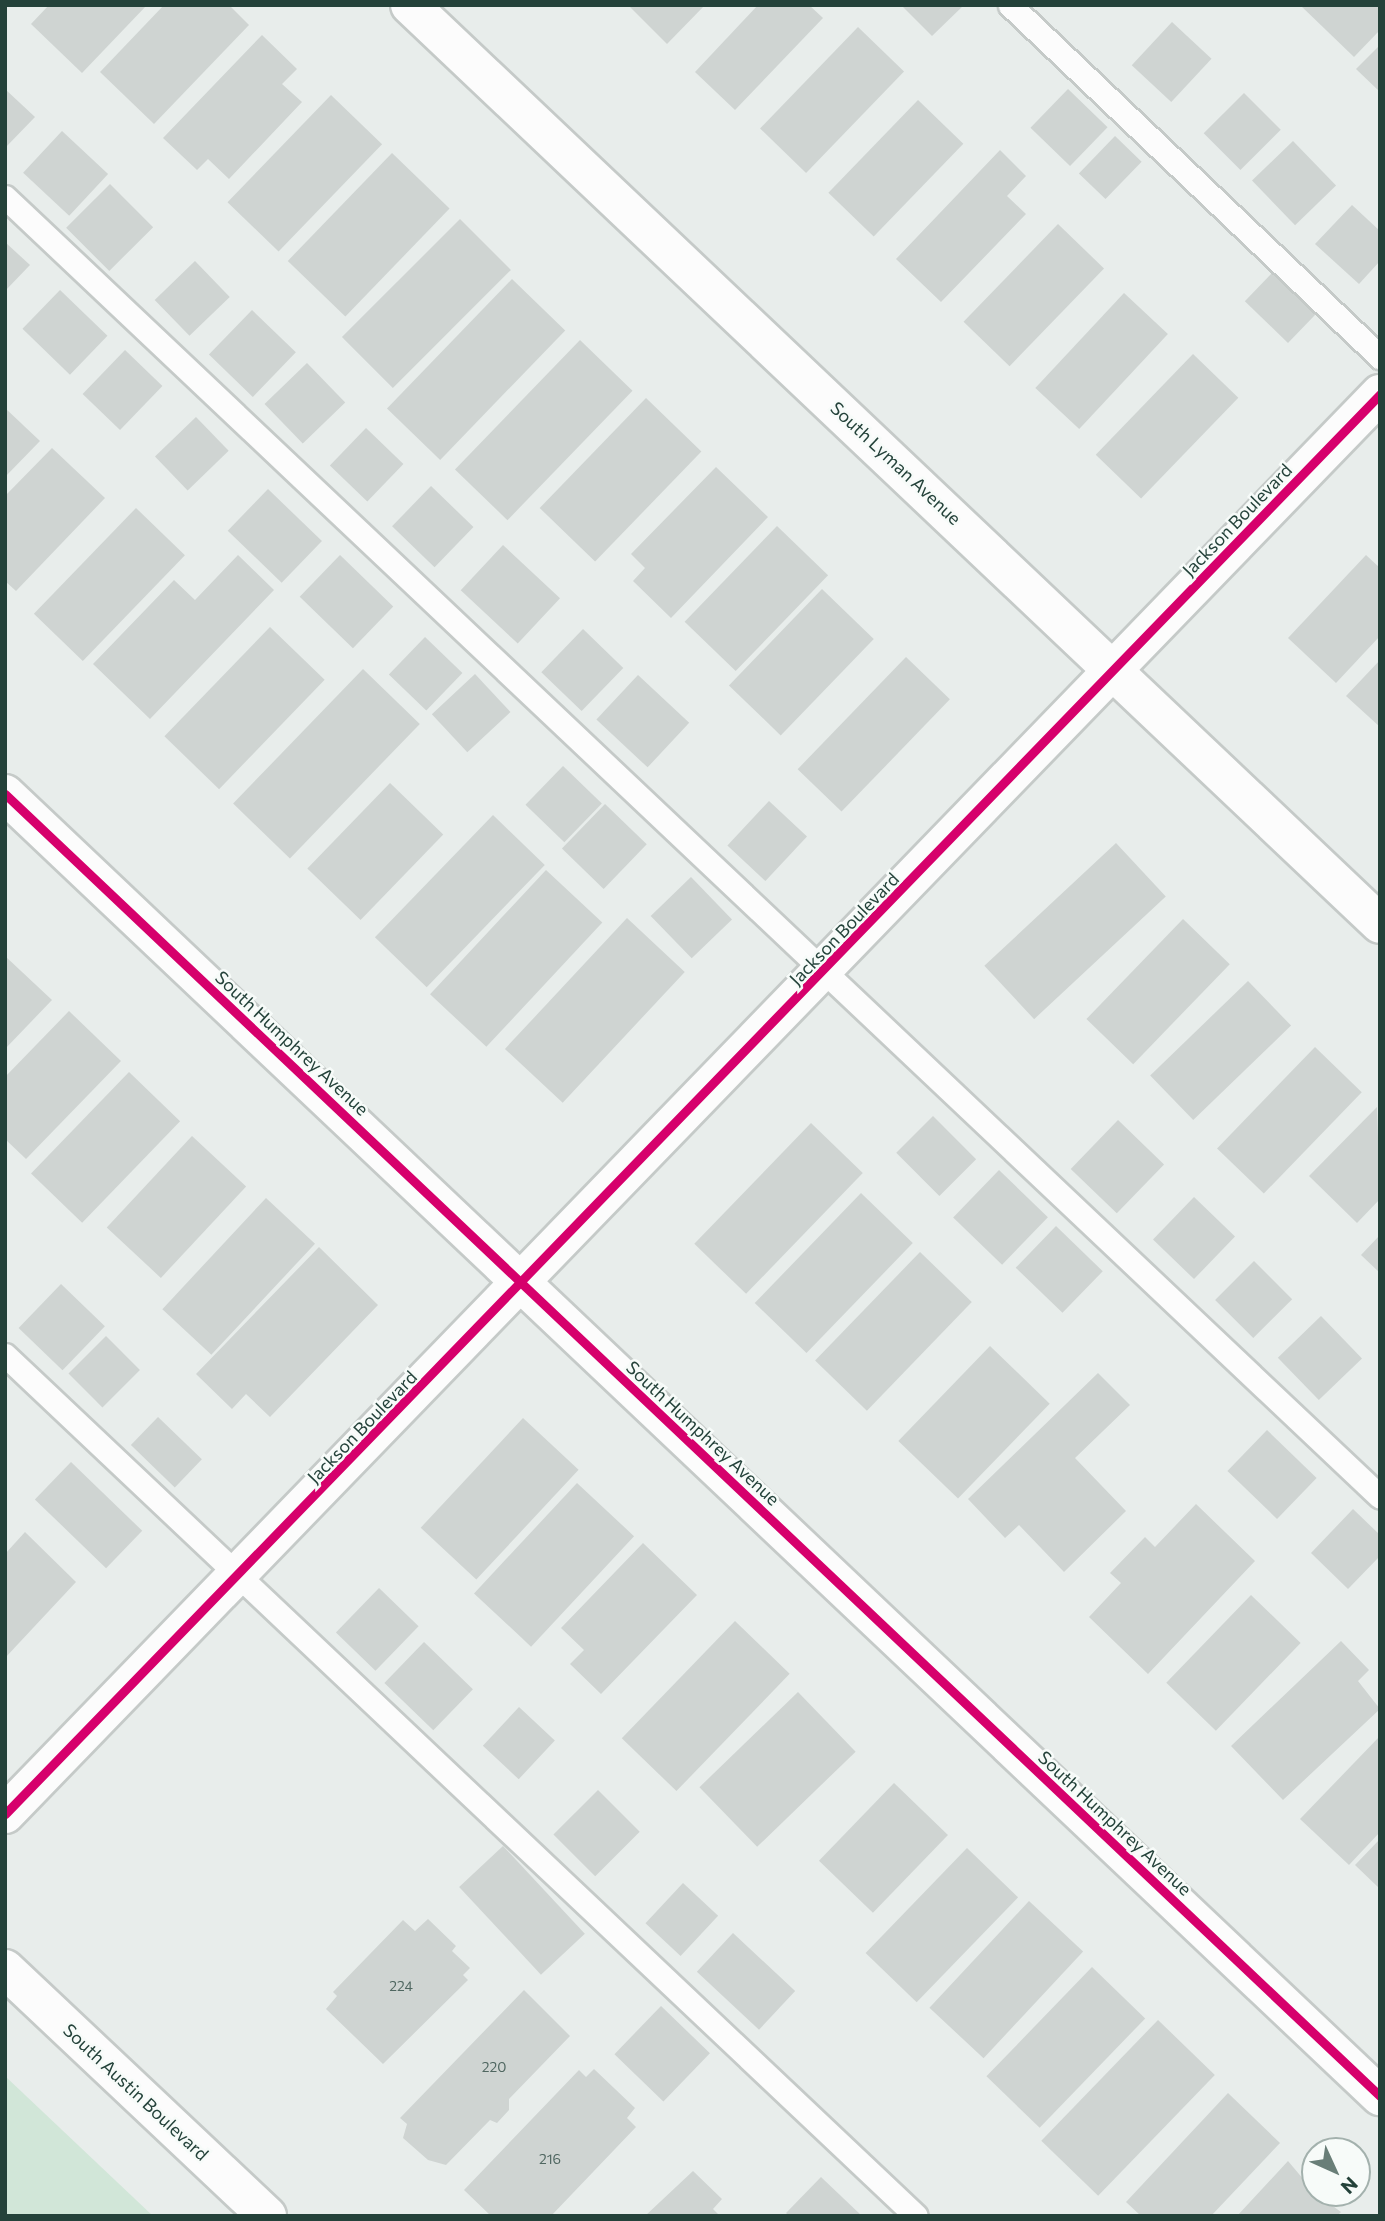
<!DOCTYPE html>
<html>
<head>
<meta charset="utf-8">
<style>
  body { margin:0 }
  #map { position:relative; width:1385px; height:2221px; overflow:hidden; background:#e8edeb; font-family:Commissioner,sans-serif }
  div>[style] { position:absolute }
  .green>* { inset:0; background:#d1e6d8 }
  .building>* { inset:0; background:#cfd4d2; transform-origin:0 0 }
  .roads { filter:drop-shadow(2px 0 #c5cac8) drop-shadow(-2px 0 #c5cac8) drop-shadow(0 2px #c5cac8) drop-shadow(0 -2px #c5cac8) }
  .service>* { height:23px; margin:-11.5px; padding:0 11.5px; transform-origin:11.5px; border-radius:11.5px; background:#fcfcfc }
  .minor>* { height:38px; margin:-19px; padding:0 19px; transform-origin:19px; border-radius:19px; background:#fcfcfc }
  .tertiary>* { height:38px; margin:-19px; padding:0 19px; transform-origin:19px; border-radius:19px; background:#fcfcfc }
  .cycleway>* { height:9px; margin:-4.5px; padding:0 4.5px; transform-origin:4.5px; border-radius:4.5px; background:#d6006c }
  span { translate:-50% -50%; white-space:nowrap; text-align:center; line-height:1.15; -webkit-text-stroke:5px #f7fbf9; paint-order:stroke }
  .number-label { font-size:14px; color:#506761 }
  .number-label span { -webkit-text-stroke-width:0 }
  .street-label { font-size:18px; color:#24423a }
  .frame { position:absolute; inset:0; border:7px solid #24423a; pointer-events:none }
  .north { position:absolute; left:1301px; top:2137px; width:70px; height:70px; box-sizing:border-box; background:#f7fbf9; border:2px solid #a3b1ad; border-radius:50%; rotate:135deg; font-size:19px; font-weight:700; line-height:28px; text-align:center; color:#24423a }
  .north::after { content:''; display:block; margin:auto; width:24px; height:32px; background:#697e78; clip-path:polygon(50% 0,100% 100%,50% 72%,0 100%) }
</style>
</head>
<body>
<div id="map">
  <div class="green">
    <div style="clip-path:polygon(5px 2076px,153px 2216px,5px 2216px)"></div>
  </div>
  <div class="building">
    <div style="clip-path:polygon(49px 5px,147px 5px,82px 73px,31px 24px)"></div>
    <div style="clip-path:polygon(164px 5px,229px 5px,249px 25px,154px 124px,100px 72px)"></div>
    <div style="clip-path:polygon(628px 5px,705px 5px,667px 44px)"></div>
    <div style="clip-path:polygon(758px 5px,809px 5px,823px 18px,735px 110px,695px 72px)"></div>
    <div style="clip-path:polygon(901px 5px,964px 5px,932px 36px)"></div>
    <div style="clip-path:polygon(1300px 5px,1380px 5px,1380px 30px,1354px 57px)"></div>
    <div style="left:1172px;top:22px;width:54px;height:59px;rotate:43deg"></div>
    <div style="left:858px;top:27px;width:64px;height:141px;rotate:44deg"></div>
    <div style="clip-path:polygon(262px 35px,297px 69px,282px 84px,302px 102px,229px 179px,208px 159px,197px 170px,163px 138px)"></div>
    <div style="clip-path:polygon(1380px 45px,1380px 92px,1356px 69px)"></div>
    <div style="clip-path:polygon(5px 89px,35px 117px,5px 148px)"></div>
    <div style="left:1068px;top:89px;width:55px;height:54px;rotate:44deg"></div>
    <div style="left:1244px;top:93px;width:52px;height:57px;rotate:45deg"></div>
    <div style="left:331px;top:95px;width:71px;height:149px;rotate:44deg"></div>
    <div style="left:918px;top:100px;width:63px;height:129px;rotate:44deg"></div>
    <div style="left:62px;top:131px;width:63px;height:57px;rotate:43deg"></div>
    <div style="left:1115px;top:136px;width:37px;height:52px;rotate:44deg"></div>
    <div style="left:1293px;top:141px;width:62px;height:57px;rotate:46deg"></div>
    <div style="clip-path:polygon(1000px 150px,1026px 176px,1007px 196px,1026px 214px,941px 302px,896px 259px)"></div>
    <div style="left:392px;top:153px;width:80px;height:150px;rotate:44deg"></div>
    <div style="left:110px;top:184px;width:61px;height:62px;rotate:45deg"></div>
    <div style="clip-path:polygon(1352px 205px,1380px 231px,1380px 261px,1359px 284px,1315px 244px)"></div>
    <div style="left:460px;top:219px;width:72px;height:167px;rotate:45deg"></div>
    <div style="left:1058px;top:224px;width:64px;height:136px;rotate:44deg"></div>
    <div style="clip-path:polygon(5px 242px,30px 265px,5px 291px)"></div>
    <div style="left:195px;top:261px;width:50px;height:56px;rotate:46deg"></div>
    <div style="left:1274px;top:271px;width:60px;height:42px;rotate:44deg"></div>
    <div style="left:512px;top:279px;width:74px;height:180px;rotate:44deg"></div>
    <div style="left:60px;top:290px;width:66px;height:54px;rotate:44deg"></div>
    <div style="left:1124px;top:293px;width:60px;height:130px;rotate:43deg"></div>
    <div style="left:252px;top:310px;width:61px;height:62px;rotate:44deg"></div>
    <div style="left:580px;top:340px;width:73px;height:180px;rotate:44deg"></div>
    <div style="left:125px;top:350px;width:52px;height:61px;rotate:44deg"></div>
    <div style="left:1193px;top:354px;width:63px;height:140px;rotate:44deg"></div>
    <div style="left:307px;top:363px;width:55px;height:59px;rotate:46deg"></div>
    <div style="left:646px;top:398px;width:77px;height:153px;rotate:44deg"></div>
    <div style="clip-path:polygon(5px 408px,40px 441px,5px 477px)"></div>
    <div style="left:196px;top:417px;width:47px;height:57px;rotate:46deg"></div>
    <div style="left:366px;top:428px;width:52px;height:52px;rotate:44deg"></div>
    <div style="clip-path:polygon(52px 448px,105px 498px,16px 591px,5px 581px,5px 496px)"></div>
    <div style="clip-path:polygon(716px 467px,768px 517px,671px 618px,633px 581px,645px 568px,631px 554px)"></div>
    <div style="left:431px;top:486px;width:59px;height:56px;rotate:44deg"></div>
    <div style="left:268px;top:489px;width:75px;height:58px;rotate:44deg"></div>
    <div style="left:136px;top:508px;width:68px;height:147px;rotate:44deg"></div>
    <div style="left:777px;top:526px;width:71px;height:133px;rotate:44deg"></div>
    <div style="left:503px;top:545px;width:78px;height:62px;rotate:43deg"></div>
    <div style="clip-path:polygon(238px 555px,274px 590px,150px 719px,93px 664px,174px 580px,195px 600px)"></div>
    <div style="left:340px;top:555px;width:74px;height:58px;rotate:44deg"></div>
    <div style="clip-path:polygon(1366px 555px,1380px 568px,1380px 636px,1336px 683px,1288px 638px)"></div>
    <div style="left:822px;top:589px;width:72px;height:134px;rotate:44deg"></div>
    <div style="left:270px;top:627px;width:76px;height:152px;rotate:44deg"></div>
    <div style="left:583px;top:629px;width:56px;height:60px;rotate:44deg"></div>
    <div style="left:425px;top:637px;width:52px;height:52px;rotate:44deg"></div>
    <div style="left:906px;top:657px;width:61px;height:156px;rotate:44deg"></div>
    <div style="clip-path:polygon(1380px 660px,1380px 727px,1346px 696px)"></div>
    <div style="left:363px;top:669px;width:79px;height:187px;rotate:44deg"></div>
    <div style="left:475px;top:674px;width:52px;height:59px;rotate:47deg"></div>
    <div style="left:638px;top:675px;width:70px;height:61px;rotate:43deg"></div>
    <div style="left:563px;top:766px;width:54px;height:54px;rotate:44deg"></div>
    <div style="left:390px;top:783px;width:74px;height:119px;rotate:44deg"></div>
    <div style="left:769px;top:801px;width:52px;height:61px;rotate:43deg"></div>
    <div style="left:605px;top:804px;width:58px;height:62px;rotate:44deg"></div>
    <div style="left:493px;top:815px;width:72px;height:170px;rotate:44deg"></div>
    <div style="left:1116px;top:843px;width:73px;height:180px;rotate:47deg"></div>
    <div style="left:546px;top:870px;width:77px;height:170px;rotate:43deg"></div>
    <div style="left:691px;top:877px;width:59px;height:56px;rotate:46deg"></div>
    <div style="left:627px;top:918px;width:79px;height:179px;rotate:43deg"></div>
    <div style="left:1183px;top:919px;width:65px;height:139px;rotate:44deg"></div>
    <div style="clip-path:polygon(5px 956px,52px 1000px,5px 1049px)"></div>
    <div style="left:1248px;top:981px;width:62px;height:136px;rotate:46deg"></div>
    <div style="clip-path:polygon(69px 1011px,121px 1061px,26px 1159px,5px 1139px,5px 1077px)"></div>
    <div style="left:1315px;top:1047px;width:65px;height:141px;rotate:44deg"></div>
    <div style="left:129px;top:1072px;width:71px;height:141px;rotate:44deg"></div>
    <div style="clip-path:polygon(1377px 1107px,1380px 1199px,1357px 1223px,1309px 1176px)"></div>
    <div style="left:933px;top:1116px;width:61px;height:52px;rotate:45deg"></div>
    <div style="left:1118px;top:1120px;width:64px;height:68px;rotate:44deg"></div>
    <div style="left:811px;top:1123px;width:72px;height:168px;rotate:44deg"></div>
    <div style="left:192px;top:1136px;width:74px;height:125px;rotate:43deg"></div>
    <div style="left:999px;top:1170px;width:68px;height:66px;rotate:44deg"></div>
    <div style="left:861px;top:1193px;width:72px;height:153px;rotate:44deg"></div>
    <div style="left:1194px;top:1197px;width:57px;height:59px;rotate:44deg"></div>
    <div style="left:266px;top:1198px;width:67px;height:152px;rotate:43deg"></div>
    <div style="left:1056px;top:1226px;width:65px;height:58px;rotate:44deg"></div>
    <div style="clip-path:polygon(1380px 1235px,1380px 1273px,1361px 1255px)"></div>
    <div style="clip-path:polygon(319px 1247px,378px 1305px,270px 1417px,246px 1394px,232px 1409px,196px 1374px)"></div>
    <div style="left:920px;top:1252px;width:72px;height:151px;rotate:44deg"></div>
    <div style="left:1254px;top:1261px;width:54px;height:55px;rotate:45deg"></div>
    <div style="left:61px;top:1284px;width:61px;height:61px;rotate:44deg"></div>
    <div style="left:1321px;top:1316px;width:59px;height:60px;rotate:46deg"></div>
    <div style="left:106px;top:1336px;width:48px;height:53px;rotate:45deg"></div>
    <div style="left:990px;top:1346px;width:83px;height:132px;rotate:44deg"></div>
    <div style="clip-path:polygon(1098px 1373px,1130px 1405px,1075px 1458px,1126px 1511px,1064px 1572px,1019px 1525px,1005px 1538px,968px 1499px)"></div>
    <div style="left:158px;top:1417px;width:61px;height:39px;rotate:44deg"></div>
    <div style="left:523px;top:1418px;width:76px;height:150px;rotate:43deg"></div>
    <div style="left:1267px;top:1430px;width:69px;height:57px;rotate:44deg"></div>
    <div style="left:71px;top:1462px;width:99px;height:52px;rotate:44deg"></div>
    <div style="left:577px;top:1483px;width:78px;height:151px;rotate:43deg"></div>
    <div style="clip-path:polygon(1196px 1504px,1255px 1561px,1148px 1674px,1089px 1617px,1121px 1583px,1110px 1573px,1145px 1537px,1155px 1547px)"></div>
    <div style="clip-path:polygon(1353px 1509px,1380px 1535px,1380px 1556px,1348px 1589px,1311px 1553px)"></div>
    <div style="clip-path:polygon(25px 1532px,76px 1582px,5px 1658px,5px 1554px)"></div>
    <div style="clip-path:polygon(643px 1543px,697px 1595px,601px 1694px,570px 1664px,584px 1650px,561px 1628px)"></div>
    <div style="left:379px;top:1588px;width:55px;height:62px;rotate:44deg"></div>
    <div style="left:1251px;top:1595px;width:69px;height:122px;rotate:44deg"></div>
    <div style="left:735px;top:1621px;width:76px;height:163px;rotate:44deg"></div>
    <div style="clip-path:polygon(1341px 1641px,1369px 1670px,1358px 1681px,1380px 1709px,1283px 1800px,1231px 1746px)"></div>
    <div style="left:424px;top:1642px;width:68px;height:57px;rotate:44deg"></div>
    <div style="left:798px;top:1692px;width:83px;height:137px;rotate:46deg"></div>
    <div style="left:519px;top:1707px;width:49px;height:53px;rotate:43deg"></div>
    <div style="clip-path:polygon(1380px 1736px,1380px 1832px,1349px 1865px,1300px 1819px)"></div>
    <div style="left:894px;top:1783px;width:75px;height:108px;rotate:44deg"></div>
    <div style="left:598px;top:1790px;width:59px;height:63px;rotate:45deg"></div>
    <div style="clip-path:polygon(1380px 1839px,1380px 1889px,1355px 1865px)"></div>
    <div style="left:503px;top:1846px;width:120px;height:60px;rotate:47deg"></div>
    <div style="left:967px;top:1848px;width:71px;height:146px;rotate:44deg"></div>
    <div style="left:683px;top:1883px;width:48px;height:55px;rotate:43deg"></div>
    <div style="left:1029px;top:1901px;width:74px;height:146px;rotate:43deg"></div>
    <div style="clip-path:polygon(428px 1919px,456px 1946px,452px 1951px,470px 1968px,463px 1975px,468px 1980px,383px 2064px,326px 2009px,337px 1996px,333px 1992px,403px 1920px,415px 1931px)"></div>
    <div style="left:733px;top:1933px;width:85px;height:53px;rotate:43deg"></div>
    <div style="left:1092px;top:1967px;width:74px;height:152px;rotate:44deg"></div>
    <div style="clip-path:polygon(524px 1990px,570px 2036px,509px 2099px,509px 2110px,497px 2123px,490px 2120px,446px 2165px,428px 2160px,403px 2138px,407px 2124px,400px 2118px)"></div>
    <div style="left:661px;top:2006px;width:68px;height:67px;rotate:44deg"></div>
    <div style="left:1158px;top:2020px;width:79px;height:168px;rotate:44deg"></div>
    <div style="clip-path:polygon(594px 2069px,635px 2108px,627px 2118px,636px 2127px,551px 2216px,491px 2216px,464px 2190px,579px 2070px,586px 2077px)"></div>
    <div style="clip-path:polygon(1228px 2093px,1280px 2143px,1211px 2216px,1141px 2216px,1126px 2202px)"></div>
    <div style="clip-path:polygon(1288px 2161px,1315px 2193px,1341px 2212px,1337px 2216px,1237px 2216px)"></div>
    <div style="clip-path:polygon(693px 2171px,722px 2199px,713px 2209px,720px 2216px,645px 2216px)"></div>
    <div style="clip-path:polygon(821px 2177px,862px 2216px,789px 2216px,786px 2213px)"></div>
  </div>
  <div class="roads">
    <div class="service">
      <div style="left:1010px;top:5px;width:511px;rotate:43.57deg"></div>
      <div style="left:5px;top:197px;width:1892px;rotate:43.39deg"></div>
      <div style="left:5px;top:1355px;width:1253px;rotate:43.38deg"></div>
    </div>
    <div class="minor">
      <div style="left:410px;top:5px;width:1336px;rotate:43.45deg"></div>
      <div style="left:5px;top:794px;width:1894px;rotate:43.44deg"></div>
    </div>
    <div class="tertiary">
      <div style="left:5px;top:1814px;width:1977px;rotate:-45.92deg"></div>
      <div style="left:5px;top:1969px;width:360px;rotate:43.3deg"></div>
    </div>
  </div>
  <div class="cycleway">
    <div style="left:5px;top:794px;width:1894px;rotate:43.44deg"></div>
    <div style="left:5px;top:1814px;width:1977px;rotate:-45.92deg"></div>
  </div>
  <div class="number-label">
    <span style="left:401px;top:1986px">224</span>
    <span style="left:494px;top:2067px">220</span>
    <span style="left:550px;top:2159px">216</span>
  </div>
  <div class="street-label">
    <span style="left:896px;top:463px;rotate:43deg">South Lyman Avenue</span>
    <span style="left:1237px;top:520px;rotate:-46deg">Jackson Boulevard</span>
    <span style="left:844px;top:929px;rotate:-46deg">Jackson Boulevard</span>
    <span style="left:292px;top:1043px;rotate:43deg">South Humphrey Avenue</span>
    <span style="left:362px;top:1427px;rotate:-46deg">Jackson Boulevard</span>
    <span style="left:703px;top:1433px;rotate:43deg">South Humphrey Avenue</span>
    <span style="left:1115px;top:1823px;rotate:43deg">South Humphrey Avenue</span>
    <span style="left:136px;top:2092px;rotate:43deg">South Austin Boulevard</span>
  </div>
  <div class="frame"></div>
  <div class="north">N</div>
</div>
</body>
</html>
